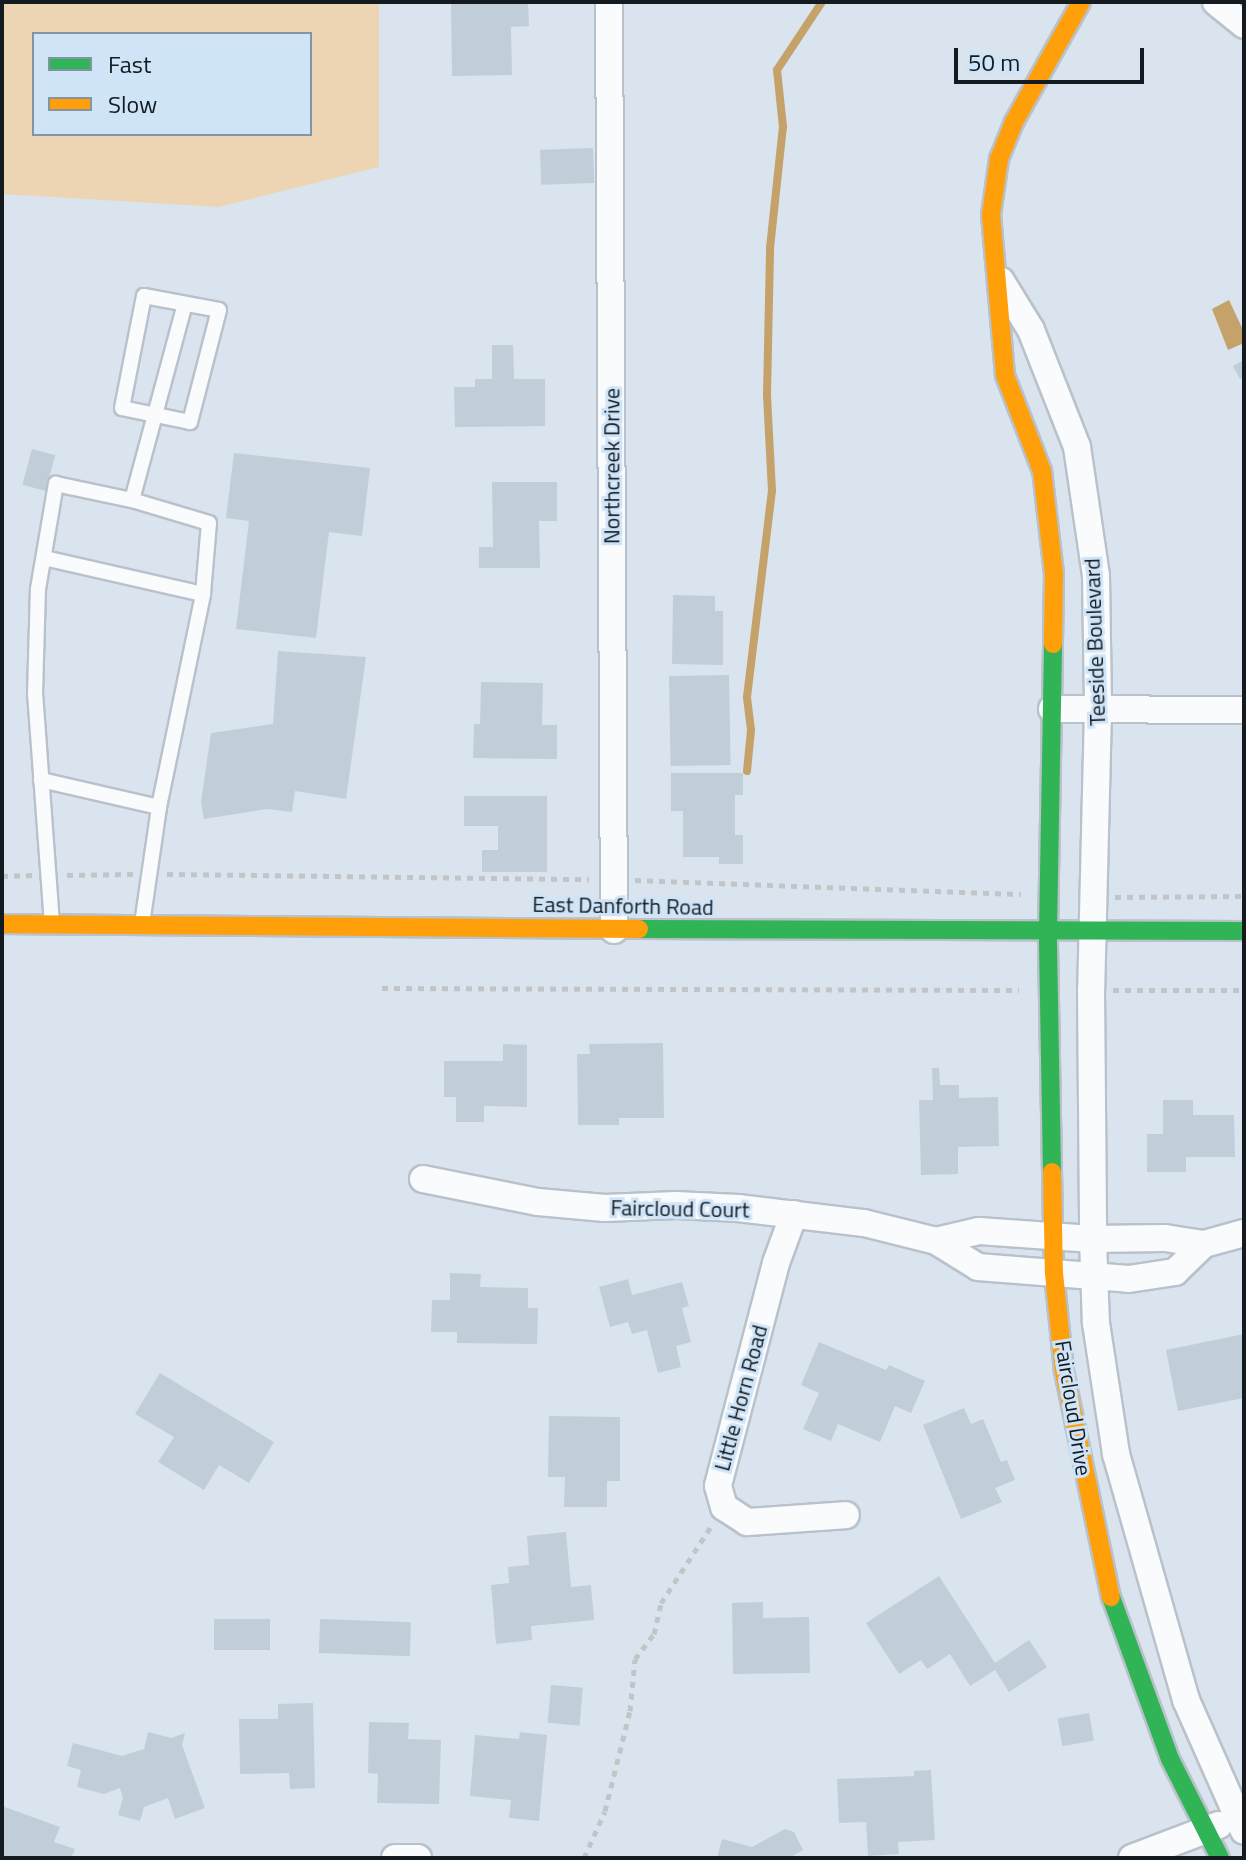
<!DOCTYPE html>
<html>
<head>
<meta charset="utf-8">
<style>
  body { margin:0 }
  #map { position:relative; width:1246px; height:1860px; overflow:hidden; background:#d9e4ef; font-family:"Titillium Web",sans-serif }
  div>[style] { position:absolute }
  .green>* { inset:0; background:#edd5b3 }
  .water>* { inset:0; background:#c5a26a }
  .stream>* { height:8px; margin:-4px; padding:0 4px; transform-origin:4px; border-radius:4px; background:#c5a26a }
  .building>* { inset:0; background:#c1ceda; transform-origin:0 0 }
  .path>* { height:5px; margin-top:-2.5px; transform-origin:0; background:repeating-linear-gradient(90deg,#c2c5c8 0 6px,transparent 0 12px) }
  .roads { filter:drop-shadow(2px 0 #b9c1ca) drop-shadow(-2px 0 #b9c1ca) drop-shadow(0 2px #b9c1ca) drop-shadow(0 -2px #b9c1ca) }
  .lane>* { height:14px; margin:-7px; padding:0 7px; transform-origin:7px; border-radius:7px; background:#f9fbfd }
  .street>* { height:26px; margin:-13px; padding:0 13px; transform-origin:13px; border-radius:13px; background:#f9fbfd }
  .fast>* { height:18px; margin:-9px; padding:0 9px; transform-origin:9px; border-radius:9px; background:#30b455 }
  .slow>* { height:18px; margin:-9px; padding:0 9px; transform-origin:9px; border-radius:9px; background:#ff9f0a }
  span { translate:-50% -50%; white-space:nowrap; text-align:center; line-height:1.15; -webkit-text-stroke:6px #d0e4f8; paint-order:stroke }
  .street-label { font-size:22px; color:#131b21 }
  .frame { position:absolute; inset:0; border:4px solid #131b21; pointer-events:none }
  .legend { position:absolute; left:32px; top:32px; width:280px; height:104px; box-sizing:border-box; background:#d0e4f8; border:2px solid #8494a2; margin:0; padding:10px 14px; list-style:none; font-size:24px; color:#131b21 }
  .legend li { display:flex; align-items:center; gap:16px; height:40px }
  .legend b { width:40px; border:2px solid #8494a2 }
  .scale { position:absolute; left:954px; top:48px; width:190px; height:36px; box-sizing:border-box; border:4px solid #131b21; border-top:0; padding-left:10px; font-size:24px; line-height:28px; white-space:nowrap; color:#131b21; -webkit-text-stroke:6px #d0e4f8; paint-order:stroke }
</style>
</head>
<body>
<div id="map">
  <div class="green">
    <div style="clip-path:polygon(evenodd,2px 2px,379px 2px,379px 167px,219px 207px,2px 194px,2px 2px,34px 34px,310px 34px,310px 134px,34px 134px,34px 34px)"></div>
  </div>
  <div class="water">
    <div style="clip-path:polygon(1229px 300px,1244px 332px,1244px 343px,1228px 350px,1212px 309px)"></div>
  </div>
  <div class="stream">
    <div style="left:747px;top:771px;width:41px;rotate:-84.4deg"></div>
    <div style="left:751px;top:730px;width:33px;rotate:-97deg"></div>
    <div style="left:747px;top:697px;width:208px;rotate:-83.1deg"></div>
    <div style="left:772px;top:491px;width:96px;rotate:-93deg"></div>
    <div style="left:767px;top:395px;width:147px;rotate:-88.8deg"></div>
    <div style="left:770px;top:248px;width:122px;rotate:-83.9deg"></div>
    <div style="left:783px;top:127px;width:57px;rotate:-96deg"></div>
    <div style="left:777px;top:70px;width:82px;rotate:-56.5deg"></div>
  </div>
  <div class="building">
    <div style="clip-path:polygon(451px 2px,528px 2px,529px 26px,511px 27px,512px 75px,452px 76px)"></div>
    <div style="left:593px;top:148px;width:35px;height:53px;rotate:88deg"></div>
    <div style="clip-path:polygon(492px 345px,513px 345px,514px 379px,545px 379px,545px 426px,455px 427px,454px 387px,475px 387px,475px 379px,492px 379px)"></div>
    <div style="clip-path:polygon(1244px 360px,1244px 377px,1240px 379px,1233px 366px)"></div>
    <div style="left:32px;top:449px;width:24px;height:37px;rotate:15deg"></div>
    <div style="clip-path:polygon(234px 453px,370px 468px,362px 536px,329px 532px,316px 638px,236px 629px,249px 521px,226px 518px)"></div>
    <div style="clip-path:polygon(492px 482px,557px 482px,557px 521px,539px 521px,540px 568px,479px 568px,479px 547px,493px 547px)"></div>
    <div style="clip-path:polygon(673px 595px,715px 596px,715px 611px,723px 611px,723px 665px,672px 664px)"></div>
    <div style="clip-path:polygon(278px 651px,366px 657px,346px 799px,295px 791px,292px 812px,267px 809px,204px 819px,201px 802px,211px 733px,273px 724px)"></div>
    <div style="left:729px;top:675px;width:90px;height:60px;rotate:89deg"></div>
    <div style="clip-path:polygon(481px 682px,543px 683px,542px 725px,557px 725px,557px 759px,473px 758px,474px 724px,480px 724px)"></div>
    <div style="clip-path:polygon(671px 773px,743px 773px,743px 795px,735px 795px,735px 835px,743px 835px,743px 864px,719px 864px,719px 857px,683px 857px,683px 811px,671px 811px)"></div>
    <div style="clip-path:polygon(464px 796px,547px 796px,547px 872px,482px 872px,482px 850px,498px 850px,498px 826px,464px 826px)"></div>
    <div style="clip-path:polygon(663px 1043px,664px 1118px,619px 1118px,619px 1125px,578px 1125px,577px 1054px,590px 1054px,589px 1044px)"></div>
    <div style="clip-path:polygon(503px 1044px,527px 1045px,527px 1107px,484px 1106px,484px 1122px,456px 1122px,456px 1097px,444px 1097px,444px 1061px,503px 1061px)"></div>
    <div style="clip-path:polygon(932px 1068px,939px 1068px,940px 1085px,959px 1085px,959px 1098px,998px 1097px,999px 1146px,958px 1147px,958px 1174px,921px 1175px,919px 1100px,933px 1100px)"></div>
    <div style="clip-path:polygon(1163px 1100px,1193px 1100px,1193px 1115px,1234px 1115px,1235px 1157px,1186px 1157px,1186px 1172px,1147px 1172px,1147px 1134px,1163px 1134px)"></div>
    <div style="clip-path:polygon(450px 1273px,481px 1274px,480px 1287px,528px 1288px,528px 1308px,538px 1308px,537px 1344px,457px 1343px,457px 1332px,431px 1332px,432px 1300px,450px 1300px)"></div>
    <div style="clip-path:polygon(628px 1279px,632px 1295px,682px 1282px,689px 1306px,682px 1308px,691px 1342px,676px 1346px,681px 1367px,658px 1373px,647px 1330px,632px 1334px,628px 1322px,610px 1327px,599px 1287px)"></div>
    <div style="clip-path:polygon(1244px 1334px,1244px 1398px,1178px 1411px,1166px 1350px)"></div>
    <div style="clip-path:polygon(819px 1342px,886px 1370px,889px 1365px,925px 1381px,911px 1413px,895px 1406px,880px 1442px,838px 1424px,831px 1441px,803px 1429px,819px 1393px,801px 1385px)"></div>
    <div style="clip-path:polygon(160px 1373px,274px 1442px,249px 1483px,219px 1465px,204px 1490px,158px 1462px,174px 1437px,135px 1414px)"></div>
    <div style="clip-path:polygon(964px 1408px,971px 1424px,983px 1419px,1001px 1462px,1007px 1460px,1015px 1480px,995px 1488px,1002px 1502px,961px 1519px,923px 1425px)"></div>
    <div style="clip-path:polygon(549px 1416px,620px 1417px,620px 1481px,607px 1481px,607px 1507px,564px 1507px,565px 1477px,548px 1477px)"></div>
    <div style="clip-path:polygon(566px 1532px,571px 1587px,591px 1585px,594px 1620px,531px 1626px,532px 1640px,496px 1644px,491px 1585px,509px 1583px,508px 1567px,529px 1565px,527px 1536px)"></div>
    <div style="clip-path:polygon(939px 1576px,995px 1663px,1029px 1640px,1047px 1667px,1009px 1692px,995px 1670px,970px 1686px,950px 1654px,927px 1669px,921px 1660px,899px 1674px,866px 1623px)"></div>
    <div style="clip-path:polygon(763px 1602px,763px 1618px,809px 1617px,810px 1673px,733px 1674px,732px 1603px)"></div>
    <div style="left:214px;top:1619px;width:56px;height:31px"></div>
    <div style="left:320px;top:1619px;width:91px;height:34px;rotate:2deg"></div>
    <div style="left:551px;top:1685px;width:32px;height:38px;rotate:5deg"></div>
    <div style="clip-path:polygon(313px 1703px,315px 1788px,290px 1789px,289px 1773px,240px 1774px,239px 1719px,278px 1719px,278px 1704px)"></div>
    <div style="left:1089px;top:1713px;width:28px;height:32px;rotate:80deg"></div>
    <div style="clip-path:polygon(369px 1722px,409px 1723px,408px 1739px,441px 1740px,439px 1804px,377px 1803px,378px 1774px,368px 1773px)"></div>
    <div style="clip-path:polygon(148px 1732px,171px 1738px,185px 1733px,182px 1745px,205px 1808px,175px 1819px,168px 1798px,144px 1807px,140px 1821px,118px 1815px,123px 1798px,120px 1788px,104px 1794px,77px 1787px,81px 1770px,67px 1766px,73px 1743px,122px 1756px,144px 1749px)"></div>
    <div style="clip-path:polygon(520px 1732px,547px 1735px,539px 1821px,509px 1818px,511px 1800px,470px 1796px,475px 1735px,519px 1739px)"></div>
    <div style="clip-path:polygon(931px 1770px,935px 1840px,898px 1842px,899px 1854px,868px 1856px,866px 1822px,839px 1823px,837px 1779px,914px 1776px,914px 1771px)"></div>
    <div style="clip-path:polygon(2px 1806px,60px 1827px,54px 1842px,75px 1849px,71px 1858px,2px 1858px)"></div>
    <div style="clip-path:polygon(785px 1829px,794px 1832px,803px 1850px,789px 1858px,717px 1858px,722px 1839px,752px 1847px)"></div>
  </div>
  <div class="path">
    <div style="left:167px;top:874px;width:422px;rotate:0.7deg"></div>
    <div style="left:67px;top:875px;width:66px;rotate:-0.9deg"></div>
    <div style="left:2px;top:876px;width:31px;rotate:-2deg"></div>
    <div style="left:635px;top:880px;width:386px;rotate:2.1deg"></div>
    <div style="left:1115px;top:897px;width:129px;rotate:-0.4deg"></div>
    <div style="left:382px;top:988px;width:637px;rotate:0.18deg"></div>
    <div style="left:1113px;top:990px;width:131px"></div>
    <div style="left:584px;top:1858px;width:51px;rotate:-65.9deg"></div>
    <div style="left:605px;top:1811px;width:103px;rotate:-76deg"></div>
    <div style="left:630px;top:1711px;width:52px;rotate:-84.5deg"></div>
    <div style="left:635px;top:1659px;width:31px;rotate:-53deg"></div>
    <div style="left:654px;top:1634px;width:32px;rotate:-77deg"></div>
    <div style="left:661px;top:1603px;width:93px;rotate:-56.8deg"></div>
  </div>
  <div class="roads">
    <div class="lane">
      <div style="left:144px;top:296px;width:76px;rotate:10.6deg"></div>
      <div style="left:219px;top:310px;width:116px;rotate:104.5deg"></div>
      <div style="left:190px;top:422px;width:69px;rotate:-168.4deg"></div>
      <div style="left:122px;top:408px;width:114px;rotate:-78.9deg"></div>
      <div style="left:44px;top:558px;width:163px;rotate:12.8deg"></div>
      <div style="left:41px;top:780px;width:121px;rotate:12.9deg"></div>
      <div style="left:52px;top:924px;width:230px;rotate:-94.2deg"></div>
      <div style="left:35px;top:695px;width:106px;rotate:-88.4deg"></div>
      <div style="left:38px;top:589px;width:107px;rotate:-80.3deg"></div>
      <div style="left:56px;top:484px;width:78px;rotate:11.9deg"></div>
      <div style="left:142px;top:924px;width:118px;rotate:-81.7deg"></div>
      <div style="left:159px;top:807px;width:217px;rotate:-78.3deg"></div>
      <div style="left:203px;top:594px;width:71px;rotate:-85.2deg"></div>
      <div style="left:209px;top:523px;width:80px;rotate:-163.4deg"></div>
      <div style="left:132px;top:500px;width:203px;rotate:-74.9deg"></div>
    </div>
    <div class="street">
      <div style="left:609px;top:2px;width:928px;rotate:89.69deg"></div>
      <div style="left:1216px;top:2px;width:36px;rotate:39deg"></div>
      <div style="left:1001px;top:281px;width:57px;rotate:58.5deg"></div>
      <div style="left:1031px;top:330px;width:126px;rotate:68.5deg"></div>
      <div style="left:1077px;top:447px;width:130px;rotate:81.6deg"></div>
      <div style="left:1096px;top:576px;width:134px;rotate:89.1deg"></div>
      <div style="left:1098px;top:710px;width:280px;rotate:91.4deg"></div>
      <div style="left:1091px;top:990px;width:249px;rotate:89.5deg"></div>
      <div style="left:1093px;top:1239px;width:84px;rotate:88deg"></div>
      <div style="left:1096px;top:1323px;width:133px;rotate:81.3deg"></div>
      <div style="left:1116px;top:1454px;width:256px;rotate:74.1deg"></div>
      <div style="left:1186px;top:1700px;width:143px;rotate:66.1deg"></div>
      <div style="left:1052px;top:709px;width:192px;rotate:0.3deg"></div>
      <div style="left:423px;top:1179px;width:117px;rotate:11.3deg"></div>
      <div style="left:538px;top:1202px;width:67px;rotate:5.1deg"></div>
      <div style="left:605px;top:1208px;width:71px;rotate:-2.4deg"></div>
      <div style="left:676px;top:1205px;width:62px;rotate:2.8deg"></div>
      <div style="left:738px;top:1208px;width:127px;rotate:6.8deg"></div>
      <div style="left:864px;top:1223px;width:74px;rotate:14deg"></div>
      <div style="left:936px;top:1241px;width:49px;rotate:31.8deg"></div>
      <div style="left:978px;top:1267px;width:151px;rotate:4.5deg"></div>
      <div style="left:1129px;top:1279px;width:47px;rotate:-8.7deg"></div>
      <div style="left:1175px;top:1272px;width:40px;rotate:-44deg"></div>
      <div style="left:794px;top:1214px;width:52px;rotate:110.2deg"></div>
      <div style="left:776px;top:1263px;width:230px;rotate:104.6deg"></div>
      <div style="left:718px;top:1486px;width:22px;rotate:74deg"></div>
      <div style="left:724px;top:1507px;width:27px;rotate:33deg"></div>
      <div style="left:747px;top:1522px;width:99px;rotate:-4deg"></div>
      <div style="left:936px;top:1241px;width:44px;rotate:-13.1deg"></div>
      <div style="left:979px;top:1231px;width:114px;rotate:4deg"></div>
      <div style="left:1093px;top:1239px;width:72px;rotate:-0.8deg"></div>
      <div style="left:1165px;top:1238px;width:39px;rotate:9deg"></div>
      <div style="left:1204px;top:1244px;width:41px;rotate:-15.4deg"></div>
      <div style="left:395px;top:1858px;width:23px"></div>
      <div style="left:1132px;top:1858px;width:93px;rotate:-20.8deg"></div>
    </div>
    <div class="fast">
      <div style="left:639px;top:929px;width:605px;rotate:0.19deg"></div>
      <div style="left:1052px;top:1172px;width:239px;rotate:-91deg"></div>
      <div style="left:1048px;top:933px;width:289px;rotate:-89deg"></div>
      <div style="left:1111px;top:1597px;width:172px;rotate:70deg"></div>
      <div style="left:1170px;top:1759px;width:111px;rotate:63.2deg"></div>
    </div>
    <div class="slow">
      <div style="left:1053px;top:644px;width:70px;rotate:-89.2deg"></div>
      <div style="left:1054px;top:574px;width:104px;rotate:-96.6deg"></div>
      <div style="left:1042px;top:471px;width:103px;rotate:-111.1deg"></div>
      <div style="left:1005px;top:375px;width:161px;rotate:-95deg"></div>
      <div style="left:991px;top:215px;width:57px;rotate:-81.9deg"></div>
      <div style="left:999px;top:159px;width:40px;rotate:-68deg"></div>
      <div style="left:1014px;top:122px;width:137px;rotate:-60.8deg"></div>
      <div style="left:2px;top:924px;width:637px;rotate:0.45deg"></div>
      <div style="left:1052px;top:1172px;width:101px;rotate:88.9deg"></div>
      <div style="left:1054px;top:1273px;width:99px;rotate:84.2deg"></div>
      <div style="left:1064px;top:1371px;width:231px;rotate:78.3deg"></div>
    </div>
  </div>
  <div class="street-label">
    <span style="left:612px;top:466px;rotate:-90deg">Northcreek Drive</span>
    <span style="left:1095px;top:642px;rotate:-92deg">Teeside Boulevard</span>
    <span style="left:623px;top:906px;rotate:1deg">East Danforth Road</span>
    <span style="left:680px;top:1209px;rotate:1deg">Faircloud Court</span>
    <span style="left:741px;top:1398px;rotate:-75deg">Little Horn Road</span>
    <span style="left:1073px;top:1408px;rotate:81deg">Faircloud Drive</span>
  </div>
  <div class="frame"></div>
  <ul class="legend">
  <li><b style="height:10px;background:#30b455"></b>Fast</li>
  <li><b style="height:10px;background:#ff9f0a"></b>Slow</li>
  </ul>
  <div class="scale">50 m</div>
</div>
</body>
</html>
